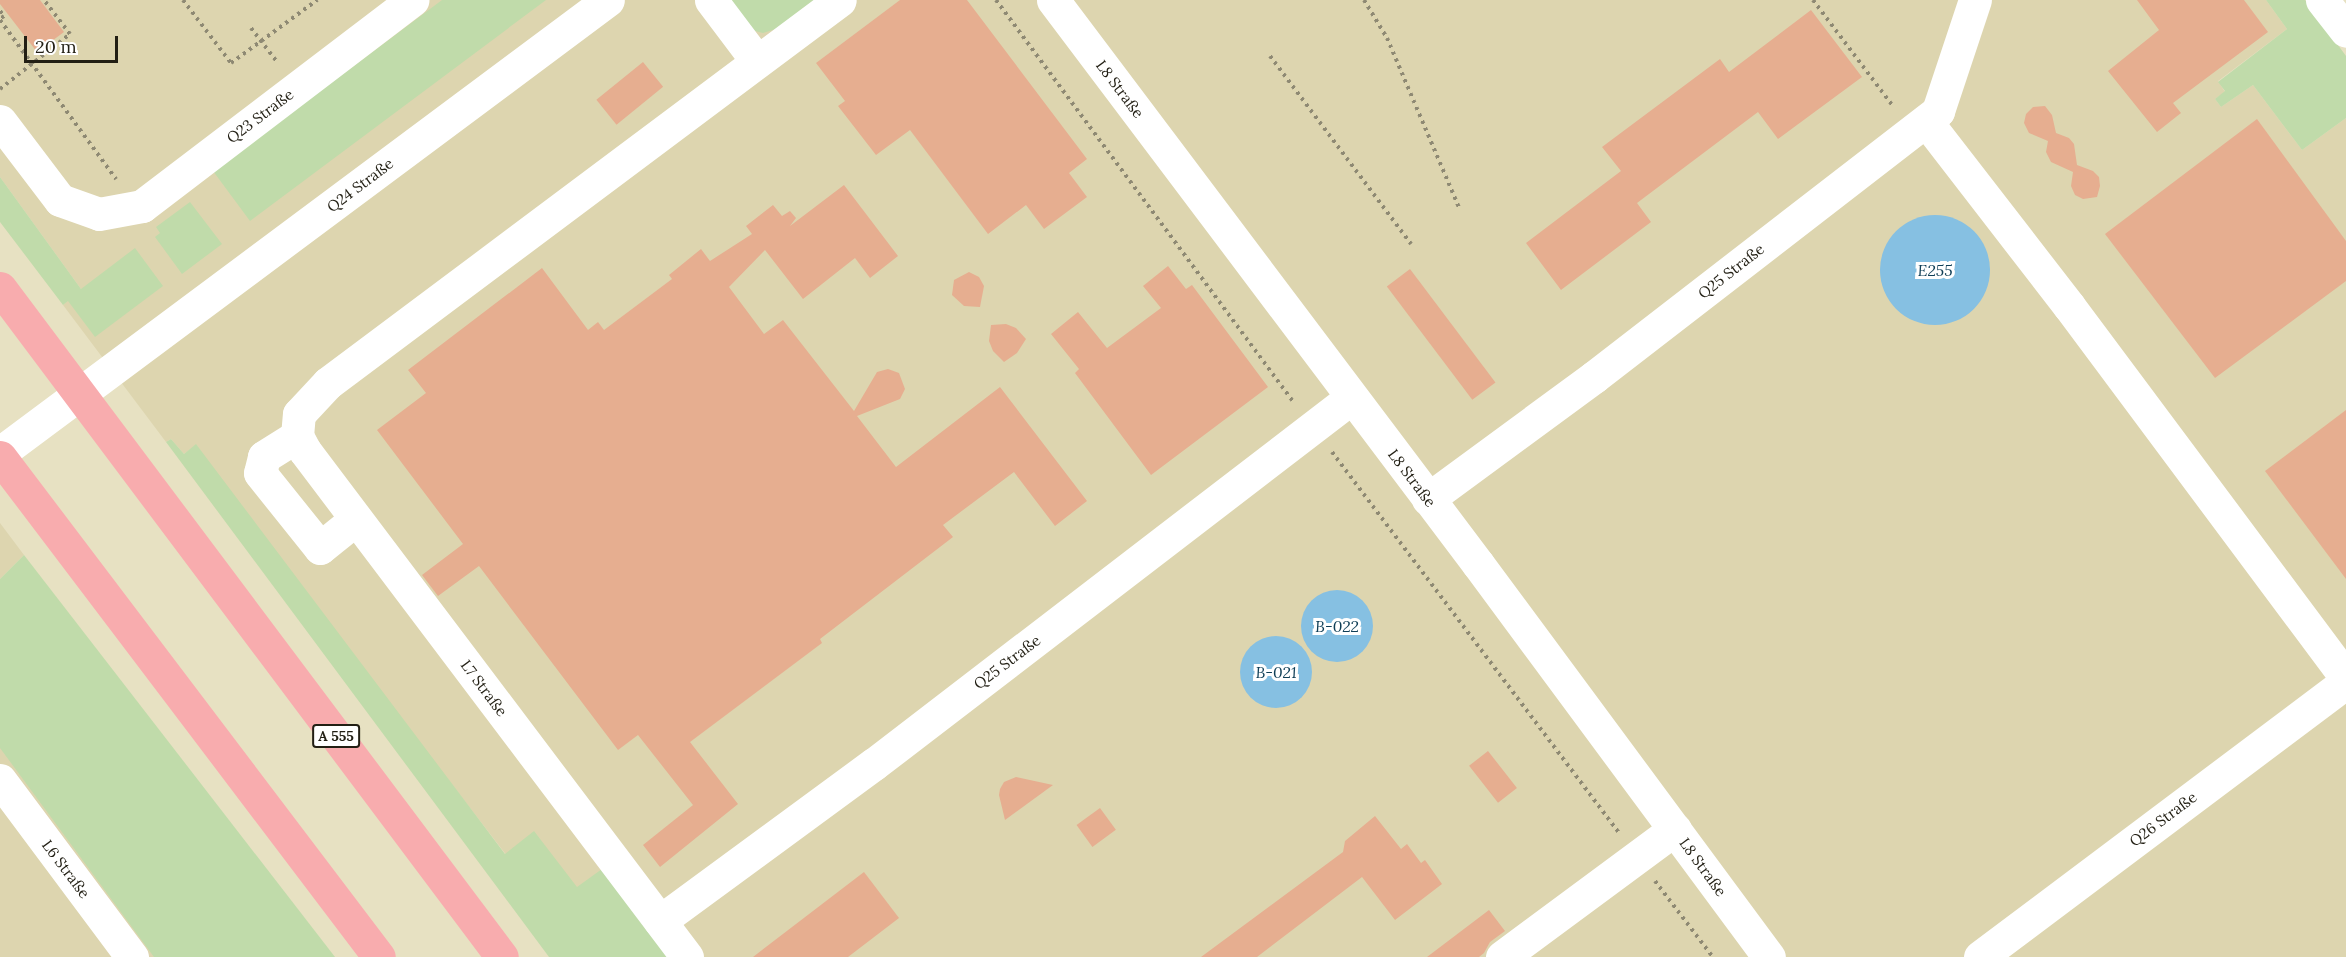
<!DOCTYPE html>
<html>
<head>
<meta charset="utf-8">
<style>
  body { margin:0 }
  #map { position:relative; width:2346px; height:957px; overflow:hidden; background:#e7e1c2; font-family:Lora,serif }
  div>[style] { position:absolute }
  .built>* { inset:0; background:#ddd5af }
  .green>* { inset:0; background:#c0dbaa }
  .water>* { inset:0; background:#86c0e2 }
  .round { border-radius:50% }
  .building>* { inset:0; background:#e6ae90; transform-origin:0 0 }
  .path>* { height:4px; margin-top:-2px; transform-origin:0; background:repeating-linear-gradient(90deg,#8e8973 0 3px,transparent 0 7.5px) }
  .minor>* { height:33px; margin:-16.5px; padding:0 16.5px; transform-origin:16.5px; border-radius:16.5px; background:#fff }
  .highway>* { height:33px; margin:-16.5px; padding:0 16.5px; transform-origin:16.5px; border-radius:16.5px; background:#f8acae }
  span { translate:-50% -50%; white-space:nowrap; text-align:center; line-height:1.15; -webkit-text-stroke:6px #fff; paint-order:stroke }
  .shield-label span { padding:2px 4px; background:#fff; border:2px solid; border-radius:4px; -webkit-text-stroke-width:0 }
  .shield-label { font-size:14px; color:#221f14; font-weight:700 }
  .street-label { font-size:15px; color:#221f14 }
  .water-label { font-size:16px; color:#0f3e56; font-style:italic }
  .scale { position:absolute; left:24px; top:36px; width:94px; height:27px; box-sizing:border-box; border:3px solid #221f14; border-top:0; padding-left:8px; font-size:18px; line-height:21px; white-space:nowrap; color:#221f14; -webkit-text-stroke:4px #fff; paint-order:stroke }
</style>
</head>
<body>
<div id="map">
  <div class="built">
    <div style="clip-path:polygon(0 0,2266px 0,2287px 29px,2218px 81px,2225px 92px,2215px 99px,2221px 107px,2253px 85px,2302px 150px,2346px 118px,2346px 957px,585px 957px,379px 690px,196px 445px,184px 454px,171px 439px,166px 442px,63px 305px,81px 289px,0 177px)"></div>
    <div style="clip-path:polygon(0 523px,24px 555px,0 579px)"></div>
    <div style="clip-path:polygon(0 697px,78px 805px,191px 957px,0 957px)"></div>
  </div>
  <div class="green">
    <div style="clip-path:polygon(442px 0,546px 0,250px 221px,213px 171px)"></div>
    <div style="clip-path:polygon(729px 0,814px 0,776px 29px,763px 33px,755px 31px)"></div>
    <div style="clip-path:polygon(2266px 0,2305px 0,2346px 56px,2346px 118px,2302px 150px,2253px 85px,2221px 107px,2215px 99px,2225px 91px,2218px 82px,2287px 29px)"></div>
    <div style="clip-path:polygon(0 177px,81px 289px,135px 248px,163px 286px,95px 337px,68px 301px,63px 305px,0 222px)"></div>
    <div style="clip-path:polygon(190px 202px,222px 244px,182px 274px,155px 237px,160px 233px,156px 227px)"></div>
    <div style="clip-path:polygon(171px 439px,184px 454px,196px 444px,505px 854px,534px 831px,577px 887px,602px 869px,670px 957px,549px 957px,166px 442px)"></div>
    <div style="clip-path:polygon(24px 555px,335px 957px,154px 957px,0 748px,0 579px)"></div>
  </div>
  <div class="water">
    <div class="round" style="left:1880px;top:215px;width:110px;height:110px"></div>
    <div class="round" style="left:1301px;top:590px;width:72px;height:72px"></div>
    <div class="round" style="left:1240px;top:636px;width:72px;height:72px"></div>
  </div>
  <div class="building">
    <div style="clip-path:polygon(0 0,40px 0,64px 32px,37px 52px,0 4px)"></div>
    <div style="clip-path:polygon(900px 0,967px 0,1087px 159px,1069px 173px,1087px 197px,1044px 229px,1026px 205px,988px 234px,910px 130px,876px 155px,838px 106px,845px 101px,816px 63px)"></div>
    <div style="clip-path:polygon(2137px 0,2244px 0,2268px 32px,2173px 103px,2181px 113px,2157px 132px,2108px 71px,2159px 30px)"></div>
    <div style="clip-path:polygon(1811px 10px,1862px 77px,1778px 139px,1758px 112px,1637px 203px,1651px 222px,1561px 290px,1526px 243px,1621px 171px,1602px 147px,1720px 59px,1729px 72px)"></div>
    <div style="left:643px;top:62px;width:32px;height:60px;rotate:51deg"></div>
    <div style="clip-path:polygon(2045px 106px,2052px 115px,2056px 133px,2069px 138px,2074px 144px,2077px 165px,2093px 171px,2099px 177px,2100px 186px,2097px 197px,2083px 199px,2075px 195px,2071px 186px,2073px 172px,2051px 162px,2046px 152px,2048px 141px,2029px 133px,2024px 123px,2026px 114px,2033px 107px)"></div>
    <div style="clip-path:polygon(2257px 119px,2346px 241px,2346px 281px,2215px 378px,2105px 234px)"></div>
    <div style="clip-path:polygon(844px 185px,898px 256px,870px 278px,855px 258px,803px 299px,765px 250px,729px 287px,764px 334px,783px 320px,854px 411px,877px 372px,888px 369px,899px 373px,905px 389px,900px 399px,857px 416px,896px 467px,1000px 387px,1087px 501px,1055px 526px,1014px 472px,943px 525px,953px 537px,820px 639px,822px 643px,690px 742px,738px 804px,660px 867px,643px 845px,693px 805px,638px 735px,618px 750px,479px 566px,438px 596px,422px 575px,463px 544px,377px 430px,426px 393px,408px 370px,542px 268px,588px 330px,598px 322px,604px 330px,672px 279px,669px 275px,701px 249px,710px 261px,752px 234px,746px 226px,773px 205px,782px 216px,790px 211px,796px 218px,790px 226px)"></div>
    <div style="clip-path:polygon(1168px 266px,1186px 289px,1192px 285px,1268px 387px,1151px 475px,1075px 373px,1079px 369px,1051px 334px,1078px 312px,1107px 348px,1161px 308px,1143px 286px)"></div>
    <div style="left:1410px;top:269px;width:142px;height:29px;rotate:53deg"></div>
    <div style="clip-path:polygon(969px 272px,979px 277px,984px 286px,980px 307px,964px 306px,952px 295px,954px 280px)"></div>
    <div style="clip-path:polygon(1006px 324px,1016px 328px,1026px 339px,1017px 353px,1004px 362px,993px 351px,989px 341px,991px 325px)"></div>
    <div style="clip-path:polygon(2346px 410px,2346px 579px,2265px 471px)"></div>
    <div style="left:1488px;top:751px;width:47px;height:24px;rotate:52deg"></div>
    <div style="clip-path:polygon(1016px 777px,1053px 785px,1005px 820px,999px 795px,1000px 789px,1004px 782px)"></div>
    <div style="left:1100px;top:808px;width:27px;height:29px;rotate:54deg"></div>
    <div style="clip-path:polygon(1375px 816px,1401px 849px,1407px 844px,1421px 863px,1425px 860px,1442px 884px,1395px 920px,1362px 877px,1257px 957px,1201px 957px,1343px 852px,1345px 841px)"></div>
    <div style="clip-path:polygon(864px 872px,899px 918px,848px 957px,753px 957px)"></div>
    <div style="clip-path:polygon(1489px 910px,1505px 931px,1490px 942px,1484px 953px,1479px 957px,1427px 957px)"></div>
  </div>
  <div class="path">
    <div style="left:183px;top:0;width:79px;rotate:52.7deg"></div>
    <div style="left:231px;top:63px;width:107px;rotate:-36.2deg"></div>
    <div style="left:996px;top:0;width:499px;rotate:53.5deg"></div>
    <div style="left:1364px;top:0;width:44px;rotate:58.8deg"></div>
    <div style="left:1387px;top:38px;width:185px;rotate:67deg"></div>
    <div style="left:1813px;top:0;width:131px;rotate:53deg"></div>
    <div style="left:0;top:11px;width:6px;rotate:51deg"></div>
    <div style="left:4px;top:16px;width:5px;rotate:143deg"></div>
    <div style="left:0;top:20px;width:197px;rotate:53.9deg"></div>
    <div style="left:251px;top:28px;width:44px;rotate:52.4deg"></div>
    <div style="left:1270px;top:56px;width:235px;rotate:53.1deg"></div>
    <div style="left:0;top:89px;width:89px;rotate:-38.2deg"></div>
    <div style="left:70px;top:34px;width:43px;rotate:-127.4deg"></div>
    <div style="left:1332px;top:452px;width:476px;rotate:53deg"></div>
    <div style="left:1655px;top:881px;width:96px;rotate:52.7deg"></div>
  </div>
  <div class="minor">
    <div style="left:711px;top:0;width:76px;rotate:53deg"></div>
    <div style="left:1053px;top:0;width:706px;rotate:53deg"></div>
    <div style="left:1478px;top:564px;width:489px;rotate:53.5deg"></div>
    <div style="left:2322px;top:0;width:39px;rotate:52deg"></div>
    <div style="left:0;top:121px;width:99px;rotate:52.8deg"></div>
    <div style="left:60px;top:200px;width:41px;rotate:19.7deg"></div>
    <div style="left:99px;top:214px;width:44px;rotate:-10.5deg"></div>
    <div style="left:142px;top:206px;width:340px;rotate:-37.3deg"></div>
    <div style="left:1926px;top:121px;width:234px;rotate:52.3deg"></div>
    <div style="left:2069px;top:306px;width:463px;rotate:53.3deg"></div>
    <div style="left:297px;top:436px;width:39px;rotate:148deg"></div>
    <div style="left:264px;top:457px;width:16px;rotate:104deg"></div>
    <div style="left:260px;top:473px;width:96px;rotate:51.3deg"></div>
    <div style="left:320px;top:548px;width:46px;rotate:-38.9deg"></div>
    <div style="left:0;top:453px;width:758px;rotate:-36.69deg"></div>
    <div style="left:1428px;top:499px;width:206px;rotate:-36.3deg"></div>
    <div style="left:1594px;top:377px;width:435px;rotate:-37.7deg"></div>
    <div style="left:1938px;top:111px;width:117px;rotate:-71.6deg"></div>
    <div style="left:0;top:780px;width:221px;rotate:53.3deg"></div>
    <div style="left:660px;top:921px;width:265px;rotate:-36.3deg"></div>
    <div style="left:874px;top:764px;width:601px;rotate:-37.5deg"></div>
    <div style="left:687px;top:957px;width:634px;rotate:-127.05deg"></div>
    <div style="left:305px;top:451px;width:17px;rotate:-118deg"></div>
    <div style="left:297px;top:436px;width:22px;rotate:-85deg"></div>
    <div style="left:299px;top:414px;width:42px;rotate:-46.9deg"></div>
    <div style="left:328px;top:383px;width:639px;rotate:-36.8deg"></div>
    <div style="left:1502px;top:957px;width:215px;rotate:-36.5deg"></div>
    <div style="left:1980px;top:957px;width:458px;rotate:-36.9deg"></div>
  </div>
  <div class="highway">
    <div style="left:0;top:288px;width:836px;rotate:53.12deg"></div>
    <div style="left:0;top:457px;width:627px;rotate:52.84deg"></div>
  </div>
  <div class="shield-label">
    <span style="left:336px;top:736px">A 555</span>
  </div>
  <div class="street-label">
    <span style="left:1120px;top:89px;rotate:53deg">L8 Straße</span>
    <span style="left:260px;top:116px;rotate:-37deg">Q23 Straße</span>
    <span style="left:360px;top:185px;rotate:-37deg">Q24 Straße</span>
    <span style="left:1731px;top:271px;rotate:-38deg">Q25 Straße</span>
    <span style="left:1412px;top:478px;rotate:53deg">L8 Straße</span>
    <span style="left:1007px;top:662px;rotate:-37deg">Q25 Straße</span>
    <span style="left:484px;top:688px;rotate:53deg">L7 Straße</span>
    <span style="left:2163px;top:819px;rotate:-37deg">Q26 Straße</span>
    <span style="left:1703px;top:867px;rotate:54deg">L8 Straße</span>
    <span style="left:66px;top:869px;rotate:53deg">L6 Straße</span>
  </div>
  <div class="water-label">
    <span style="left:1935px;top:270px">E255</span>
    <span style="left:1337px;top:626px">B-022</span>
    <span style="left:1276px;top:672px">B-021</span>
  </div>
  <div class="scale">20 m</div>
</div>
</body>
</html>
